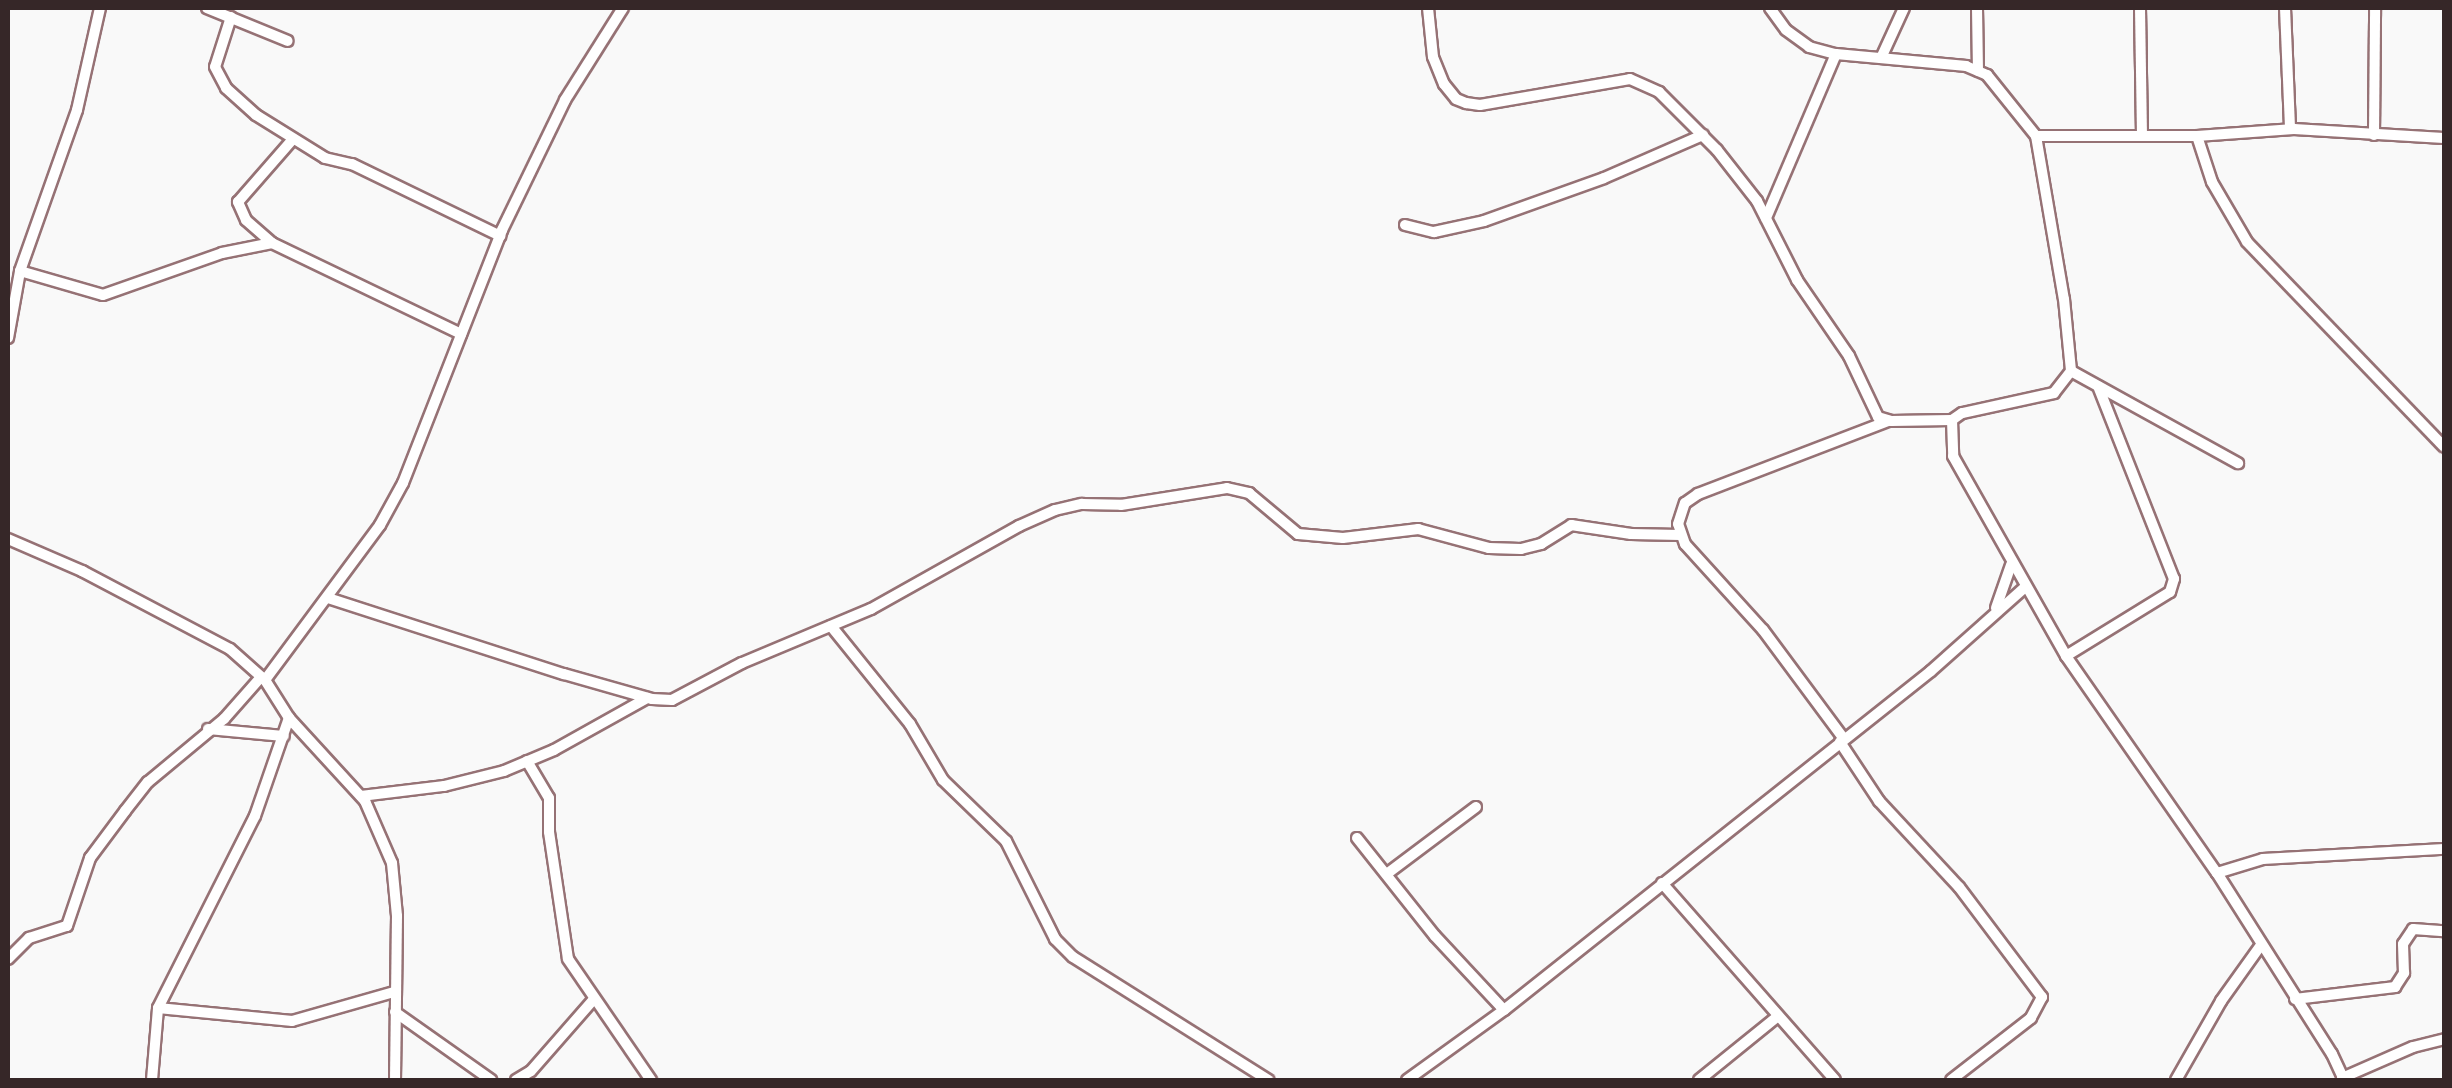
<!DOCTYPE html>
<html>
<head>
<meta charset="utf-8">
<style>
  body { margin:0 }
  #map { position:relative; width:2452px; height:1088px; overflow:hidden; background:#f9f9f9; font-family:Raleway,sans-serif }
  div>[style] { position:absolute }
  .roads { filter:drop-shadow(2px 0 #967275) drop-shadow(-2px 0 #967275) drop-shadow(0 2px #967275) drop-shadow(0 -2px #967275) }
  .minor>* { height:10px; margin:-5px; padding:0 5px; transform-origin:5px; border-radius:5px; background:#fff }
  span { translate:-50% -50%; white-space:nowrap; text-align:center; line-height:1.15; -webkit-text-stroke:8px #fff; paint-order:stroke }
  .frame { position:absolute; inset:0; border:10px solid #362728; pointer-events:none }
</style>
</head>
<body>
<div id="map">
  <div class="roads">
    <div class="minor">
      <div style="left:207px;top:8px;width:87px;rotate:22.2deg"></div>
      <div style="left:1428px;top:8px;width:49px;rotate:84.2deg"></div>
      <div style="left:1433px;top:57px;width:29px;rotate:68deg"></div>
      <div style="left:1444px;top:84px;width:19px;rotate:51deg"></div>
      <div style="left:1456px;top:99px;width:11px;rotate:22deg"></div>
      <div style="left:1466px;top:103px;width:14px;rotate:8deg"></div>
      <div style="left:1480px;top:105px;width:152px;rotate:-9.8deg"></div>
      <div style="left:1630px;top:79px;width:32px;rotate:24deg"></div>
      <div style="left:1659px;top:92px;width:82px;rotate:45deg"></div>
      <div style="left:1717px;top:150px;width:65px;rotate:51.9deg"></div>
      <div style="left:1757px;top:201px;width:89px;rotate:63.1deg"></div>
      <div style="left:1797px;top:280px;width:92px;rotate:55.6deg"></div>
      <div style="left:1849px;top:356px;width:68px;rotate:64.6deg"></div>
      <div style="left:1878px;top:417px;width:14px;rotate:17deg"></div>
      <div style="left:1891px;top:421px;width:61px;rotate:-0.9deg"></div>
      <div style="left:1770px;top:8px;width:27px;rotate:54deg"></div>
      <div style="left:1786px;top:30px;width:29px;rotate:36deg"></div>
      <div style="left:1809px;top:47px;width:28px;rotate:15deg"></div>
      <div style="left:1836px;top:54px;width:131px;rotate:5.3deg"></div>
      <div style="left:1966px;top:66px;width:23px;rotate:23deg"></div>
      <div style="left:1987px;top:75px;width:78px;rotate:51.2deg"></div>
      <div style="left:2036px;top:136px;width:165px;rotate:80.3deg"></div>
      <div style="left:2064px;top:299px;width:72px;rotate:84.4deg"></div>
      <div style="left:2071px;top:371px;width:28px;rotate:128deg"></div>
      <div style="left:2054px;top:393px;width:94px;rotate:167.7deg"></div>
      <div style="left:1962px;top:413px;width:12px;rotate:145deg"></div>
      <div style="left:1952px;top:420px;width:36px;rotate:88deg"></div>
      <div style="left:1953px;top:456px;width:230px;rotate:60.5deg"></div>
      <div style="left:2066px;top:656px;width:264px;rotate:55.2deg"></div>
      <div style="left:2217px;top:873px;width:214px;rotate:57.6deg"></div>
      <div style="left:2332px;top:1054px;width:29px;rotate:65deg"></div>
      <div style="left:1977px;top:8px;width:63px;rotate:89.1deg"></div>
      <div style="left:2140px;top:8px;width:125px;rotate:89.1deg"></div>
      <div style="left:2285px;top:8px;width:121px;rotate:87.6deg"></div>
      <div style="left:231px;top:17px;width:52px;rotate:107.7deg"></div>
      <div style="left:215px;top:67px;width:24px;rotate:62deg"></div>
      <div style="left:226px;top:88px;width:40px;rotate:42deg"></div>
      <div style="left:256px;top:115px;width:81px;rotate:31.9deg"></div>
      <div style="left:325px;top:158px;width:28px;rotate:13deg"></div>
      <div style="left:352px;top:164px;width:165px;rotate:25.9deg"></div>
      <div style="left:1881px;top:58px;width:55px;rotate:-65.3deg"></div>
      <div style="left:2374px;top:135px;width:127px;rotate:-89.5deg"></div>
      <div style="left:2036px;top:136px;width:161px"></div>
      <div style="left:2197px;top:136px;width:97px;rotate:-4.1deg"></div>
      <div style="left:2294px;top:129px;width:150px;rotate:3.4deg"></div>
      <div style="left:2197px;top:136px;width:48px;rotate:71.9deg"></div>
      <div style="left:2212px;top:182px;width:69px;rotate:59.7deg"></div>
      <div style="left:2247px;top:242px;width:284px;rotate:46.1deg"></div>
      <div style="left:1766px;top:218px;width:178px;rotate:-66.9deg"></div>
      <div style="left:1405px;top:225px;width:30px;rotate:14deg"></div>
      <div style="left:1434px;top:232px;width:51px;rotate:-12.4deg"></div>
      <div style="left:1484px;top:221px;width:127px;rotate:-19.7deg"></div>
      <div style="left:1604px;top:178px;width:108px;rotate:-23.5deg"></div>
      <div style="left:271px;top:242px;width:33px;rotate:-139deg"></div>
      <div style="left:246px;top:220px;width:20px;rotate:-114deg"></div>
      <div style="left:238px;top:202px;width:82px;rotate:-48.9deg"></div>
      <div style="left:20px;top:271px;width:86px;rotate:16.1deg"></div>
      <div style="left:103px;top:295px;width:126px;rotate:-19.4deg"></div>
      <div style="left:222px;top:253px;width:51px;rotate:-11.3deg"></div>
      <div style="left:272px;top:243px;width:210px;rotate:25.7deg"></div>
      <div style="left:8px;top:338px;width:68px;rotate:-79.8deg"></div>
      <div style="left:20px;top:271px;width:171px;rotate:-70.5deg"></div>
      <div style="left:77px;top:110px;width:105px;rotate:-77.3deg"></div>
      <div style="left:2071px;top:371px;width:191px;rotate:28.9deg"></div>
      <div style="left:8px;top:539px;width:81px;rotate:23.4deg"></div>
      <div style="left:82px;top:571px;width:167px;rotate:27.8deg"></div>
      <div style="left:230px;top:649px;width:47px;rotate:41.5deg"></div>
      <div style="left:265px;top:680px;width:45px;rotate:57.7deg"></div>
      <div style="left:289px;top:718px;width:113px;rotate:47.5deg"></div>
      <div style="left:365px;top:801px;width:68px;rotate:66.5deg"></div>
      <div style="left:392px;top:863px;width:53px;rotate:84.6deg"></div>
      <div style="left:397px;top:916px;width:164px;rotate:90.7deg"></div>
      <div style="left:328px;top:598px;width:248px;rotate:17.9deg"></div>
      <div style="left:564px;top:674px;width:91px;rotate:15.9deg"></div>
      <div style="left:652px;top:699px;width:20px;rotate:3deg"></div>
      <div style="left:672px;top:700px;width:79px;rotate:-27.9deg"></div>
      <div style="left:742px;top:663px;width:140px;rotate:-22.7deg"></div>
      <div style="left:871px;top:609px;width:170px;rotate:-29.3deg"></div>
      <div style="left:1019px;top:526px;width:39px;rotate:-24deg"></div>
      <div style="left:1055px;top:510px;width:28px;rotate:-13deg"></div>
      <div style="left:1082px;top:504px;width:39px;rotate:1deg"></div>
      <div style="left:1121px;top:505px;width:107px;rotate:-9.1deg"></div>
      <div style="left:1227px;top:488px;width:23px;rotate:13deg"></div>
      <div style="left:1249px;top:493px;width:64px;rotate:39.9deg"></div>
      <div style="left:1298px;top:534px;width:45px;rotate:5.1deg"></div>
      <div style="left:1343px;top:538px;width:76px;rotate:-6.8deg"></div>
      <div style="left:1418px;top:529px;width:73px;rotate:15deg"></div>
      <div style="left:1489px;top:548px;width:32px;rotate:2deg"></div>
      <div style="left:1521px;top:549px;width:21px;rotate:-14deg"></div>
      <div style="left:1541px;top:544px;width:36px;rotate:-32deg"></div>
      <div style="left:1571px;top:525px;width:61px;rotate:8.5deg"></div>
      <div style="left:1631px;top:534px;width:49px;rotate:1.2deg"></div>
      <div style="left:1996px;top:608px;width:46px;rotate:-70.8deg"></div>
      <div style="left:831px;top:626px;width:126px;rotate:51.1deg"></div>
      <div style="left:910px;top:724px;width:65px;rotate:59.5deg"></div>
      <div style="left:943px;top:780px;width:88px;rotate:44.1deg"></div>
      <div style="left:1006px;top:841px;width:110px;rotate:63.4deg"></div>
      <div style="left:1055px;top:939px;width:25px;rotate:45deg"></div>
      <div style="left:1073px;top:957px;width:231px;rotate:32.2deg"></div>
      <div style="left:2066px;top:656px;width:122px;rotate:-31.6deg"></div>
      <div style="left:2170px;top:592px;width:14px;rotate:-73deg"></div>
      <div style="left:2174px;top:579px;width:207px;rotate:-111.5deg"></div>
      <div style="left:265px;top:680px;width:193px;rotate:-53.4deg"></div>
      <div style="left:380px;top:525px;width:48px;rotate:-61.3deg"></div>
      <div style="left:403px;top:483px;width:272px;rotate:-68.6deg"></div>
      <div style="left:502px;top:230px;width:144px;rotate:-64.1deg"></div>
      <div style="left:565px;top:100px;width:109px;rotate:-57.8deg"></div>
      <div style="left:208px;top:729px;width:76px;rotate:5.3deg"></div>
      <div style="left:1844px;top:739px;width:136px;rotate:-126.6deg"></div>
      <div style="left:1763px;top:630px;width:116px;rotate:-132.2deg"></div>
      <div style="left:1685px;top:544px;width:21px;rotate:-109deg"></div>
      <div style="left:1678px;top:524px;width:22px;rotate:-72deg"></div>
      <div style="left:1685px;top:503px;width:16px;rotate:-35deg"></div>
      <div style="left:1698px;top:494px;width:204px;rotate:-21deg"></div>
      <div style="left:1840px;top:742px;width:71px;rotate:56.5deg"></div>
      <div style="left:1879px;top:801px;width:117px;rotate:47.1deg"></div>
      <div style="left:1959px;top:887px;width:138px;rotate:53deg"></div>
      <div style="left:2042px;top:997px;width:24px;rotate:118deg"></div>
      <div style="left:2031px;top:1018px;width:101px;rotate:142.2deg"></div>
      <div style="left:527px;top:761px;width:43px;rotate:59.3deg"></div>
      <div style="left:549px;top:798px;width:34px;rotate:90deg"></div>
      <div style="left:549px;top:832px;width:128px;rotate:81.5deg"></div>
      <div style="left:568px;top:959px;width:147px;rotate:55.6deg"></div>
      <div style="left:361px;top:796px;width:84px;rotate:-6.9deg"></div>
      <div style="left:444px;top:786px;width:62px;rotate:-14deg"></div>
      <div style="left:504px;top:771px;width:54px;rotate:-22.8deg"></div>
      <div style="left:554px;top:750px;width:107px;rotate:-29.2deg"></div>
      <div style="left:1357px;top:838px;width:125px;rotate:51.5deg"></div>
      <div style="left:1435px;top:936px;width:101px;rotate:47deg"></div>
      <div style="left:1388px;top:873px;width:110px;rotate:-36.9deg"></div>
      <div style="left:2217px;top:873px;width:48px;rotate:-16.9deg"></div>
      <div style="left:2263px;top:859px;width:181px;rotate:-3.2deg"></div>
      <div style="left:1662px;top:883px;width:262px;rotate:48.7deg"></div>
      <div style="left:8px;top:959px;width:30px;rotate:-45deg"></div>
      <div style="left:29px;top:938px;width:40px;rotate:-18deg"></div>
      <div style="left:67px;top:926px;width:72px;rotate:-71.3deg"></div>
      <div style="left:90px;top:858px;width:59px;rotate:-53.3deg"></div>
      <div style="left:125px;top:811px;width:37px;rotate:-52deg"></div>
      <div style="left:148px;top:782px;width:99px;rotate:-39.7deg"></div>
      <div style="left:224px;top:719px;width:56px;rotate:-48.6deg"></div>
      <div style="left:2295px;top:999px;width:101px;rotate:-6.8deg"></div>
      <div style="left:2395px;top:987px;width:17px;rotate:-57deg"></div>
      <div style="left:2404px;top:973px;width:29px;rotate:-92deg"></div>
      <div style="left:2403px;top:944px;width:18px;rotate:-56deg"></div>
      <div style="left:2413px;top:929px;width:31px;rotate:4deg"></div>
      <div style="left:158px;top:1008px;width:135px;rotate:5.5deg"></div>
      <div style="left:292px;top:1021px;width:106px;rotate:-15.9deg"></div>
      <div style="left:395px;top:1012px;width:118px;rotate:35.3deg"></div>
      <div style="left:2342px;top:1078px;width:77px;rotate:-23.6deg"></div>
      <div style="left:2413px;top:1047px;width:32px;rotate:-14deg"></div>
      <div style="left:152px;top:1080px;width:72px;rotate:-85.2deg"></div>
      <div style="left:158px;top:1008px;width:215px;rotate:-63.2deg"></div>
      <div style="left:255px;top:816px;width:104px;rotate:-70.9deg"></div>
      <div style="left:516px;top:1080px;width:17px;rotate:-31deg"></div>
      <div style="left:531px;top:1071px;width:96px;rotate:-48.8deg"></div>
      <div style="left:1407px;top:1080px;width:120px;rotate:-35.8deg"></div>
      <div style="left:1504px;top:1010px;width:545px;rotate:-38.45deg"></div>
      <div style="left:1931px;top:671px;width:125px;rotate:-41.7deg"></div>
      <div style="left:1699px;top:1080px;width:102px;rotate:-39deg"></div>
      <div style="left:2176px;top:1080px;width:91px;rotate:-60.3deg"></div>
      <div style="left:2221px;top:1001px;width:69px;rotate:-54.5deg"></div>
    </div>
  </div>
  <div class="frame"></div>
</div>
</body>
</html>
